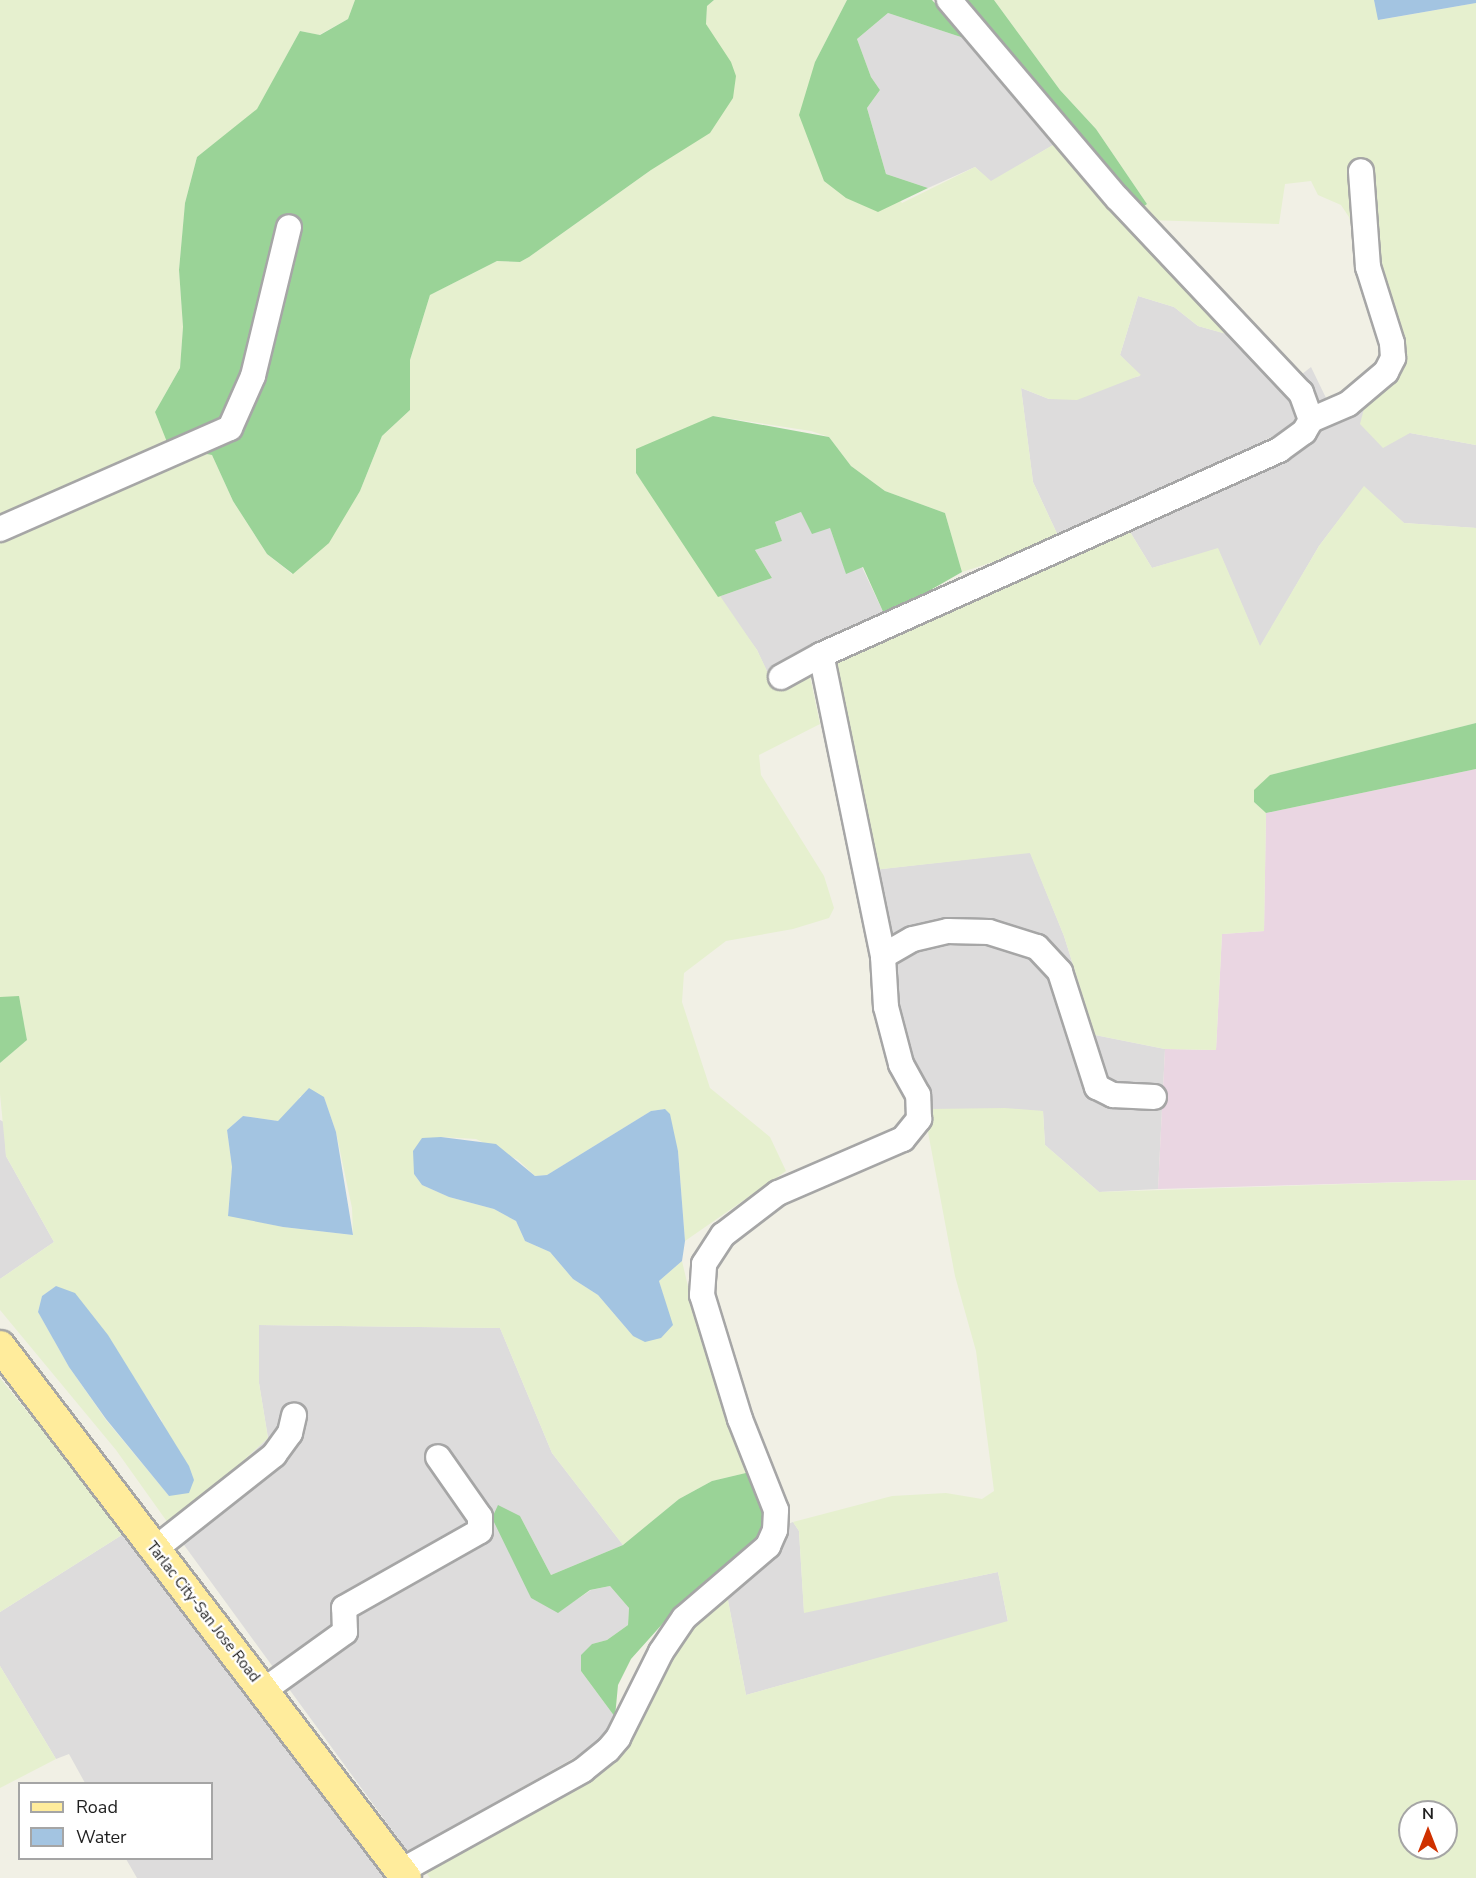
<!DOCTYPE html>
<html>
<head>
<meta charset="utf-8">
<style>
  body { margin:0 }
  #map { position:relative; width:1476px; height:1878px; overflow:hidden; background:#f1f0e5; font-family:"Nunito Sans",sans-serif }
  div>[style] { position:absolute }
  .residential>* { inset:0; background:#dddcdc }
  .industrial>* { inset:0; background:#ead6e2 }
  .farmland>* { inset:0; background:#e6f0cf }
  .forest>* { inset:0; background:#9ad397 }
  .water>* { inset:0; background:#a3c4e1 }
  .roads { filter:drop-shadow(2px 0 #a6a6a6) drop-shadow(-2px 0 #a6a6a6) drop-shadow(0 2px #a6a6a6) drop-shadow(0 -2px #a6a6a6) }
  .minor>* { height:24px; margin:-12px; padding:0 12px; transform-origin:12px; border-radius:12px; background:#fff }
  .major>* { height:30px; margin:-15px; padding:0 15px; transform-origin:15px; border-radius:15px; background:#ffec9c }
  span { translate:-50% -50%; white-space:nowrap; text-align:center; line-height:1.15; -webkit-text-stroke:4.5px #fff; paint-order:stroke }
  .street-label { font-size:15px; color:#1f1f1f }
  .legend { position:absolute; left:18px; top:1782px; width:195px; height:78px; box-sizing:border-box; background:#fff; border:2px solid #a5a5a5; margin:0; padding:8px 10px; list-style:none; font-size:18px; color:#1f1f1f }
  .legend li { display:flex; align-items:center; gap:12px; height:30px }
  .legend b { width:30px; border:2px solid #a5a5a5 }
  .north { position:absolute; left:1398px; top:1800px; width:60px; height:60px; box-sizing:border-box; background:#fff; border:2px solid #a5a5a5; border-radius:50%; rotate:0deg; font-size:16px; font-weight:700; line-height:24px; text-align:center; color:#1f1f1f }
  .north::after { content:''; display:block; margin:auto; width:21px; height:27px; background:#cf3100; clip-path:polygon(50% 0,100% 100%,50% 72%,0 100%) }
</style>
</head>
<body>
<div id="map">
  <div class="residential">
    <div style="clip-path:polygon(888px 13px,970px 40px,1053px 145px,991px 182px,975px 167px,928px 188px,886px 174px,867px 108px,880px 90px,871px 77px,857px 39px)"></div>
    <div style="clip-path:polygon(1138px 296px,1174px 307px,1198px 326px,1241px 338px,1287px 386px,1297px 417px,1289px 428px,1153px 498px,1060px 540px,1033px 482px,1021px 388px,1049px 399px,1140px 376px,1120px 355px)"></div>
    <div style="clip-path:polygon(1311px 367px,1328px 402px,1366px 401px,1410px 433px,1476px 445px,1476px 528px,1404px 523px,1364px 487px,1319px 546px,1260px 647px,1218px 549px,1152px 568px,1127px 527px,1306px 440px,1297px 378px)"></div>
    <div style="clip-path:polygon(801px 512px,830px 528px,846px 573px,862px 567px,885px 616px,769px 676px,757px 650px,718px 597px,772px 578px,755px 550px,782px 541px,775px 522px)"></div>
    <div style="clip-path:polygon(1030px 852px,1064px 936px,1095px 1035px,1165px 1049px,1158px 1189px,1099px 1192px,1045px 1145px,1043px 1111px,929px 1109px,909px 1070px,873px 870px)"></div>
    <div style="clip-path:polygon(0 1120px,4px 1122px,6px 1156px,54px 1242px,0 1279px)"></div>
    <div style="clip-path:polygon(259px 1325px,500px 1328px,552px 1453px,623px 1545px,551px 1575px,520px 1516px,526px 1585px,531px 1598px,558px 1612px,591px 1590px,610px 1586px,629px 1608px,628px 1625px,607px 1640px,592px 1644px,581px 1671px,615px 1717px,602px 1742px,408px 1852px,168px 1523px,215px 1488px,268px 1438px,259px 1383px)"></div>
    <div style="clip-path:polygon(793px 1522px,799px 1531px,804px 1612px,998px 1572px,1008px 1622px,746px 1695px,726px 1590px,783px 1526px)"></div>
    <div style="clip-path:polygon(125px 1533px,387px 1878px,137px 1878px,126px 1859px,212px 1858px,212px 1784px,85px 1783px,69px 1754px,56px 1759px,0 1666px,0 1612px)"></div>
  </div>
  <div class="industrial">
    <div style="clip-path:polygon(1476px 769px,1476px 1180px,1158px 1189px,1165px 1049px,1216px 1050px,1222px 934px,1264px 931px,1266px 813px)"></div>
  </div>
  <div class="farmland">
    <div style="clip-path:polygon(evenodd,0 0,355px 0,348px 19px,319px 35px,300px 31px,257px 110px,197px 157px,185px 203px,179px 270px,183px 327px,180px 368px,155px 412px,187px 450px,212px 455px,233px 501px,267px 554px,292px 574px,360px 491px,382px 436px,410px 410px,410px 360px,430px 295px,497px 261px,520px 262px,529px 257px,651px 170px,717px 43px,706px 24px,707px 6px,714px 0,847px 0,815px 62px,902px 203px,975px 167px,991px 181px,1053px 145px,1241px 338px,1198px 326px,1174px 307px,1138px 296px,1120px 355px,1141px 375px,1077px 400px,1049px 399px,1021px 388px,1033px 482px,1060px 540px,962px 572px,945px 513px,885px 491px,851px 466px,829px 437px,811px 431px,713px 416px,636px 473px,757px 650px,769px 675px,806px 657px,820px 724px,759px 755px,761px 775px,824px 876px,834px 908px,829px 918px,793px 929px,726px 941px,684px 973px,682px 1002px,710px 1088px,770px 1137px,786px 1171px,685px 1241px,678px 1151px,665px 1109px,651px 1111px,547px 1175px,535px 1176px,518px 1160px,476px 1139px,441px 1137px,414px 1174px,422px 1185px,449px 1197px,494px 1209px,516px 1221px,525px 1241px,550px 1252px,573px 1279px,598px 1295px,633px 1336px,672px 1325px,659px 1281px,682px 1261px,697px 1325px,750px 1472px,712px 1481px,679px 1499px,623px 1545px,552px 1453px,500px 1328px,259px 1325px,259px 1383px,268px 1438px,214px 1488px,168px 1523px,116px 1450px,0 1310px,0 1279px,54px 1242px,6px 1156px,0 1094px,0 1063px,27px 1040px,19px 997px,0 997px,0 0,300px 1096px,324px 1097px,336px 1132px,352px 1208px,353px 1235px,283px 1227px,228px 1215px,232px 1167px,227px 1130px,243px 1116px,278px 1121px,297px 1105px,300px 1096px,0 0,56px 1286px,141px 1389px,162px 1421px,169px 1496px,106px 1420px,69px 1367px,38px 1312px,42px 1296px,56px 1286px)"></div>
    <div style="clip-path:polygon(994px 0,1374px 0,1379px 20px,1476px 3px,1476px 445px,1410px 433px,1383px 448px,1360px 424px,1366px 401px,1394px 381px,1349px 217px,1341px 205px,1318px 195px,1311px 181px,1285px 184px,1279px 224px,1145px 220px,1136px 212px,1147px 204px,1096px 129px,1060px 90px)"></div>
    <div style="clip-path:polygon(1364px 486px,1404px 523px,1476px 528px,1476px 723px,1270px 775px,1254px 802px,1266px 813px,1264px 931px,1222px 934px,1216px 1050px,1165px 1049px,1095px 1035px,1064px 936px,1030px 853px,873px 870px,832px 662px,1127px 527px,1152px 568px,1218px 548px,1260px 646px,1319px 546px)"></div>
    <div style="clip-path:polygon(evenodd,1005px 1108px,1043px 1111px,1045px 1145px,1099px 1192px,1476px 1180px,1476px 1878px,430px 1878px,422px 1867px,566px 1786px,674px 1644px,726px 1590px,746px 1695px,1008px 1621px,998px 1572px,804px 1613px,799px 1531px,793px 1522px,892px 1496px,946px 1493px,982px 1499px,994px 1491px,976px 1351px,955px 1276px,928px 1132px,929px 1109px,1005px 1108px,1410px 1812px,1446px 1812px,1446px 1848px,1410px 1848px,1410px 1812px)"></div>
    <div style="clip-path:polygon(0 1378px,125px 1533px,0 1612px)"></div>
    <div style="clip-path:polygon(0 1666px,56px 1759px,0 1788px)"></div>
  </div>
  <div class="forest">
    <div style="clip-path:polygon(355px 0,714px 0,707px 6px,706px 24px,731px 62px,736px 76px,733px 98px,710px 133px,651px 170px,529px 257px,520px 262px,497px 261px,430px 295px,410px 360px,410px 410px,382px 436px,360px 491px,329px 543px,293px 574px,267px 554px,233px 501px,212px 455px,169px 447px,155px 412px,180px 368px,183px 327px,179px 270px,185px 203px,197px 157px,257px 109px,300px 31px,320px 35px,348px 19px)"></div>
    <div style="clip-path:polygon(847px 0,932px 0,970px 40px,888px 13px,857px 39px,871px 77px,880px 90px,867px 108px,886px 174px,928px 188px,878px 212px,846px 198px,824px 181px,799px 115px,815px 62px)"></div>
    <div style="clip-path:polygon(957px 0,994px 0,1060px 90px,1096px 129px,1147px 204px,1136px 212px)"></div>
    <div style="clip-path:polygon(713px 416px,829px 437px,851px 466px,885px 491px,945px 513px,962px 572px,885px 616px,863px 567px,846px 574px,830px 528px,812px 534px,801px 512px,775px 522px,782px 541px,755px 550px,772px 578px,718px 597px,636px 473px,636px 449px)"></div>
    <div style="clip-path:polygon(1476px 723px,1476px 769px,1266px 813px,1254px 802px,1254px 790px,1270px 775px)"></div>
    <div style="clip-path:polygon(19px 996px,27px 1040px,0 1063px,0 997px)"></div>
    <div style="clip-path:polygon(750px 1472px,764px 1510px,760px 1532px,748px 1551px,682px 1602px,631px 1659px,618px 1685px,615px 1717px,581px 1671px,581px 1655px,592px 1644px,607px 1640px,628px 1625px,629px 1608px,610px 1586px,590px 1590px,558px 1613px,531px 1598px,492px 1518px,498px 1505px,520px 1516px,551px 1575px,623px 1545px,679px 1499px,712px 1481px)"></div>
  </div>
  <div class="water">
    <div style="clip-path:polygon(1374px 0,1476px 0,1476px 3px,1378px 20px)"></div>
    <div style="clip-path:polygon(309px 1088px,324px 1097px,336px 1132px,353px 1235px,283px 1227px,228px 1216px,232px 1167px,227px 1130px,243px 1116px,278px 1121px)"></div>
    <div style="clip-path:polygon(665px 1109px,670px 1114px,678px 1151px,685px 1241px,682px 1261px,659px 1281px,673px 1325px,661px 1338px,645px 1342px,633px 1336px,598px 1295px,573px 1279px,550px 1252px,525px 1241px,516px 1221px,494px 1209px,449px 1197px,422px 1185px,414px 1174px,413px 1151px,422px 1138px,441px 1137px,496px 1144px,535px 1176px,547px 1175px,651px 1111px)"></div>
    <div style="clip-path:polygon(56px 1286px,75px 1293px,108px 1335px,189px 1466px,194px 1480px,189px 1493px,169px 1496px,106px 1419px,69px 1367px,38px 1312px,42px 1296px)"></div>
  </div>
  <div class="roads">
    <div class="minor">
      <div style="left:1311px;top:420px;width:40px;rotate:-23.4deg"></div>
      <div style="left:1348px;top:404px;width:50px;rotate:-40.1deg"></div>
      <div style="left:1386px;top:372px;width:16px;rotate:-63deg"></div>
      <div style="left:1393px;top:358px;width:15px;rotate:-94deg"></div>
      <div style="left:1392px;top:343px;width:80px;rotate:-107.5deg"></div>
      <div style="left:1368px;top:267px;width:96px;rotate:-94.2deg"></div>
      <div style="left:0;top:529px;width:251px;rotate:-23.7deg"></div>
      <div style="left:230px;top:428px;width:57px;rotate:-66.1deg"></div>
      <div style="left:253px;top:376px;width:153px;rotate:-76.4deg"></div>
      <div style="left:781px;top:677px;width:46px;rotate:-28.8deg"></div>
      <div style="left:883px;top:956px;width:34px;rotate:-30deg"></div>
      <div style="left:913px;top:939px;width:36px;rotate:-13deg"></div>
      <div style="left:948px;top:931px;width:41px;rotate:1.4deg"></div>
      <div style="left:989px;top:932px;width:50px;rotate:17.4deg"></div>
      <div style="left:1037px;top:947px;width:34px;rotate:47deg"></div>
      <div style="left:1060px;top:972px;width:121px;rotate:72.2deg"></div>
      <div style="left:1097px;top:1087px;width:18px;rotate:27deg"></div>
      <div style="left:1113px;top:1095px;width:41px;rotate:2.8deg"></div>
      <div style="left:155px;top:1549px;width:152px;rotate:-38.3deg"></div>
      <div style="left:274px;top:1455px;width:27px;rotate:-54deg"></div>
      <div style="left:290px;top:1433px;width:18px;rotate:-77deg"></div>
      <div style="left:263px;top:1691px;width:101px;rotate:-35.7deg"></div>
      <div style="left:345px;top:1632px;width:24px;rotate:-92deg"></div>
      <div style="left:344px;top:1608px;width:156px;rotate:-29.5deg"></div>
      <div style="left:480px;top:1531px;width:14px;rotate:-90deg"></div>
      <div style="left:480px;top:1517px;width:73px;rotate:-125deg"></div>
      <div style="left:401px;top:1871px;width:208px;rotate:-29deg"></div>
      <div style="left:583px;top:1770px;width:32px;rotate:-39deg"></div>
      <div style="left:608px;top:1750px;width:16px;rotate:-50deg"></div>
      <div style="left:618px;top:1738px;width:96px;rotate:-63.4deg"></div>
      <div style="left:661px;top:1652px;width:41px;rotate:-55.9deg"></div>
      <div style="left:684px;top:1618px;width:111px;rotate:-40.6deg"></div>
      <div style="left:768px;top:1546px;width:17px;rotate:-66deg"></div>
      <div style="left:775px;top:1530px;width:20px;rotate:-87deg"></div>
      <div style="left:776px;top:1510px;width:98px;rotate:-111.6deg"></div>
      <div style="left:740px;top:1419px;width:130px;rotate:-107deg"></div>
      <div style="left:702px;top:1295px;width:31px;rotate:-86deg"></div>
      <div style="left:704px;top:1264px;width:35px;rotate:-57deg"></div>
      <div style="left:723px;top:1235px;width:69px;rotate:-37.4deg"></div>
      <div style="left:778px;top:1193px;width:136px;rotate:-23.4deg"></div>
      <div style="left:903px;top:1139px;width:26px;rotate:-51deg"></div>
      <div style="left:919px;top:1119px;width:24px;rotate:-92deg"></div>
      <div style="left:918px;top:1095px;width:35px;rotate:-119deg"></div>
      <div style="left:901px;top:1064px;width:59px;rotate:-104.7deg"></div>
      <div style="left:886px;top:1007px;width:51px;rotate:-93.4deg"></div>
      <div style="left:883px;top:956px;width:307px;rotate:-101.6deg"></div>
      <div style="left:821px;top:655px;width:502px;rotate:-24.11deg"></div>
      <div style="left:1279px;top:450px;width:31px;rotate:-36deg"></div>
      <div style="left:1304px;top:432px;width:14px;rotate:-60deg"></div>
      <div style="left:1311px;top:420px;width:29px;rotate:-110deg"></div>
      <div style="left:1301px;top:393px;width:268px;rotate:-133.3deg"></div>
      <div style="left:1117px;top:198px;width:260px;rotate:-130.3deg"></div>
    </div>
    <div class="major">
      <div style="left:0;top:1346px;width:669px;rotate:52.65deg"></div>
    </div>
  </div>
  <div class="street-label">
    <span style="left:203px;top:1612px;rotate:52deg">Tarlac City-San Jose Road</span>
  </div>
  <ul class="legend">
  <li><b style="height:8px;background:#ffec9c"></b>Road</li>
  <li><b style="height:16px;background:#a3c4e1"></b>Water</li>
  </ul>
  <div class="north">N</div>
</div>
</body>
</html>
